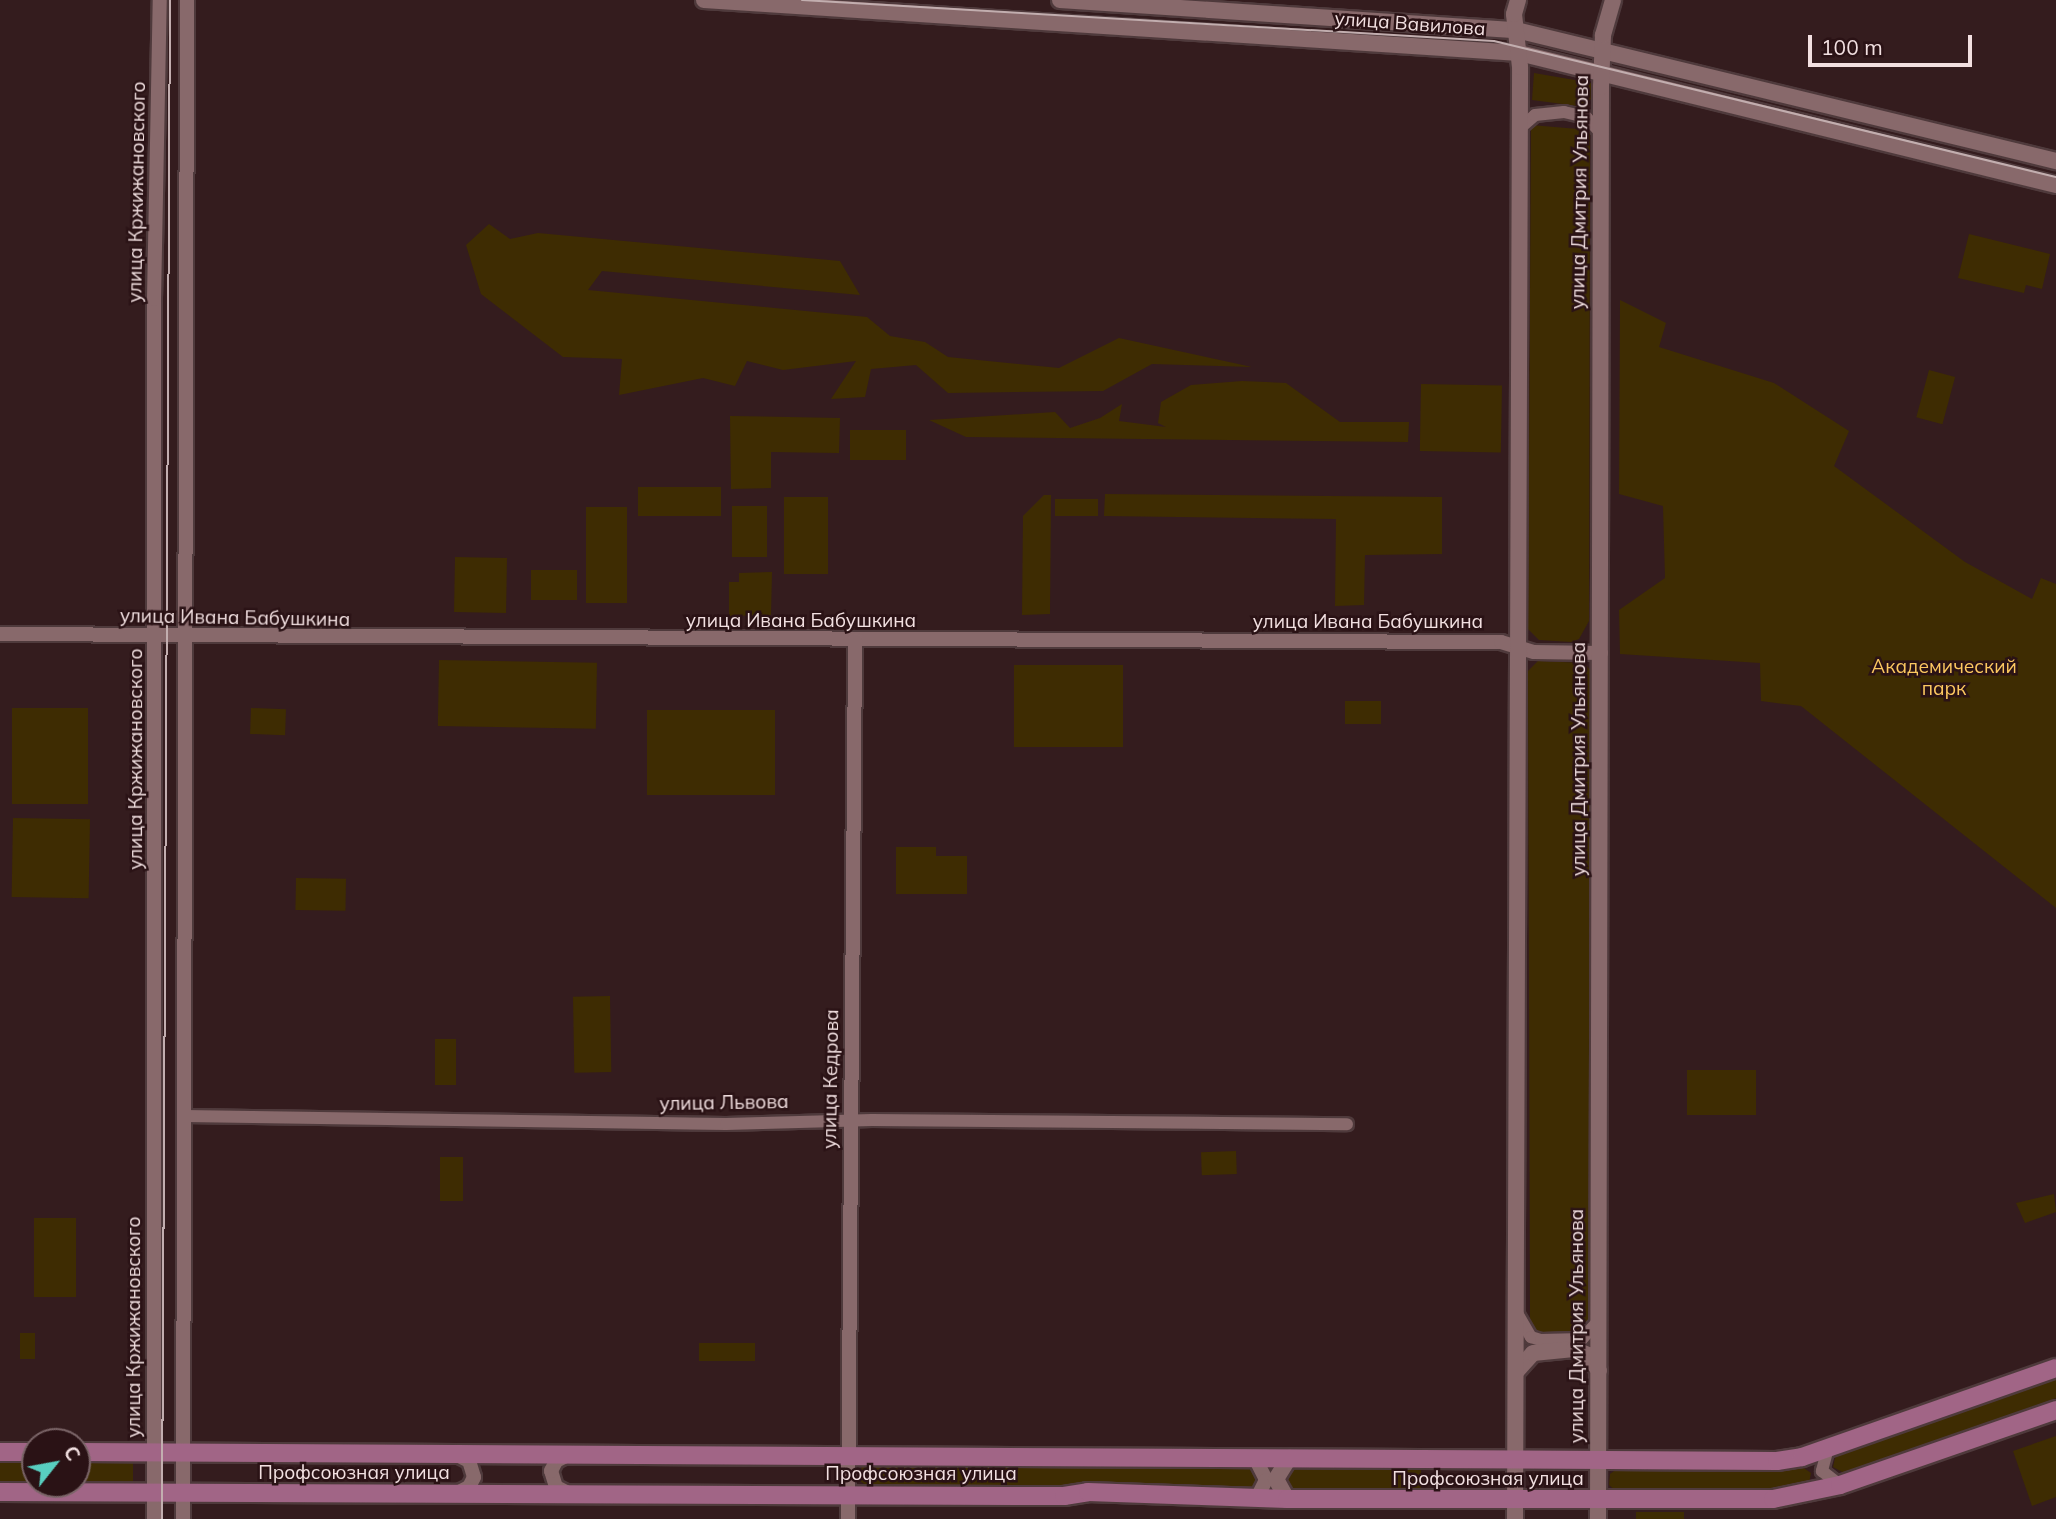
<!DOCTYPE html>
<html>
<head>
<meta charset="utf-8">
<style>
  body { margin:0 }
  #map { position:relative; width:2056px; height:1519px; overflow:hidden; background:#341c1e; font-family:Mulish,sans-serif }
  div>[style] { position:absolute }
  .green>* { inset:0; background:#3e2c02; transform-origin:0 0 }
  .roads { filter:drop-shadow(2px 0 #4f3a3c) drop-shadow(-2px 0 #4f3a3c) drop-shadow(0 2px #4f3a3c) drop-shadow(0 -2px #4f3a3c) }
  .minor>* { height:12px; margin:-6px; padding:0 6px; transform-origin:6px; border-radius:6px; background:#88696b }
  .tertiary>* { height:14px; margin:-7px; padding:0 7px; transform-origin:7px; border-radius:7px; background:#88696b }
  .secondary>* { height:16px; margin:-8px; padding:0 8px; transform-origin:8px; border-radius:8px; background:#88696b }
  .primary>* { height:18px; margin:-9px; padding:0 9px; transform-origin:9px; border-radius:9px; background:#a16586 }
  .tram>* { height:2px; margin:-1px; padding:0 1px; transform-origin:1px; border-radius:1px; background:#c2aeaf }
  span { translate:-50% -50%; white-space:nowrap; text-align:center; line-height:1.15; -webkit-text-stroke:5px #2a1215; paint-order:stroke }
  .street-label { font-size:19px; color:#f2e0e1 }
  .park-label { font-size:19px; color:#fcc860 }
  .north { position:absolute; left:21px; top:1428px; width:70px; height:70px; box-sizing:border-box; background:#2a1215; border:2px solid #7a6467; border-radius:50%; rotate:59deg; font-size:19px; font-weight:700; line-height:28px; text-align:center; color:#f2e0e1 }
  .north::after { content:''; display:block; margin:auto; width:24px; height:32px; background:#58cec0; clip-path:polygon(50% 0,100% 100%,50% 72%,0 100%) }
  .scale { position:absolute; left:1808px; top:35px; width:164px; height:32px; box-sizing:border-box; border:4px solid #f2e0e1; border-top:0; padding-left:9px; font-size:21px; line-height:24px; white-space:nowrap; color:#f2e0e1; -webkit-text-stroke:5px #2a1215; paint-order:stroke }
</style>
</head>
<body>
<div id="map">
  <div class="green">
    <div style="clip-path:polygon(1534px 73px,1592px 83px,1591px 99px,1578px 106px,1532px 100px)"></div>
    <div style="clip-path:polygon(1531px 125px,1590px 130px,1589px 621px,1579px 639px,1571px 642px,1539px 640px,1528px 629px)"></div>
    <div style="clip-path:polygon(489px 224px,510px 239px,538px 233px,840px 261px,860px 295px,602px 271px,588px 290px,867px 317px,890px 336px,925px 342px,948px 357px,1059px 368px,1119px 338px,1252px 367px,1152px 364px,1103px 391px,948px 393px,916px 365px,871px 369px,865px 397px,831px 399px,856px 361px,783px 370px,747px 361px,735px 386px,703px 378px,619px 395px,622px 359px,563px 357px,481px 294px,466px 245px)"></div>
    <div style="clip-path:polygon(1969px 234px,2050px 254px,2042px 289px,2026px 285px,2024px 293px,1958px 278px)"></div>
    <div style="clip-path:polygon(1620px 300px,1666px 323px,1659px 347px,1774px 383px,1849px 431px,1834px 466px,1965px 562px,2032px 599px,2041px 578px,2056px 584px,2056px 908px,1801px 706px,1761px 701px,1760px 663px,1620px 654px,1619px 610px,1665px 578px,1663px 506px,1619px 494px)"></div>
    <div style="left:1929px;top:370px;width:27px;height:49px;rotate:15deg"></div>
    <div style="clip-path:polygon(1242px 381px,1286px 383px,1340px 422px,1409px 422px,1408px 442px,966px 437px,929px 420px,1055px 412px,1070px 428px,1100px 418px,1122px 404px,1119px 421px,1166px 427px,1158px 423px,1161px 402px,1191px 385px)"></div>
    <div style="left:1421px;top:384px;width:81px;height:67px;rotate:1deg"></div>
    <div style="clip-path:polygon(730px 416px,840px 418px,839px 453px,771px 452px,771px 488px,731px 489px)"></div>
    <div style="left:850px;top:430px;width:56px;height:30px"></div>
    <div style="left:638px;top:487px;width:83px;height:29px"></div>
    <div style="clip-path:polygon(1105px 494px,1442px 497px,1442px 554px,1365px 555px,1364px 605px,1335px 606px,1336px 519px,1104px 516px)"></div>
    <div style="clip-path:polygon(1044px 495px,1051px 495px,1050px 614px,1022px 615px,1023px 516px)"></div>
    <div style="left:784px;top:497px;width:44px;height:77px"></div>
    <div style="left:1055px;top:499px;width:43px;height:17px"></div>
    <div style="left:732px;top:506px;width:35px;height:51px"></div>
    <div style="left:586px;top:507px;width:41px;height:96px"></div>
    <div style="left:455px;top:557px;width:52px;height:55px;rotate:1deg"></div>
    <div style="left:531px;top:570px;width:46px;height:30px"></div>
    <div style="clip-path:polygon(772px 572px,771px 615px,729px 616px,729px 582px,739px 582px,739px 573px)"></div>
    <div style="left:439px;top:660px;width:158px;height:66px;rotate:1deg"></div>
    <div style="clip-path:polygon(1538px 661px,1584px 663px,1592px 672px,1592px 1318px,1591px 1326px,1581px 1336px,1537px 1336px,1530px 1324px,1528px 671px)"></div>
    <div style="left:1123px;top:665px;width:82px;height:109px;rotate:90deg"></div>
    <div style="left:1381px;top:701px;width:23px;height:36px;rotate:90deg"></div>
    <div style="left:12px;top:708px;width:76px;height:96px"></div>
    <div style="left:251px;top:708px;width:35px;height:26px;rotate:2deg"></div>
    <div style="left:647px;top:710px;width:128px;height:85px"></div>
    <div style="left:13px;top:818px;width:77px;height:79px;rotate:1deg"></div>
    <div style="clip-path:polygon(896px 847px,936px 847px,936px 856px,967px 856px,967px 894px,896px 894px)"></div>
    <div style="left:296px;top:878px;width:50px;height:32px;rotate:1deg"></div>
    <div style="left:610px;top:996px;width:76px;height:37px;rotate:89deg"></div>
    <div style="left:435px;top:1039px;width:21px;height:46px"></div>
    <div style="left:1687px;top:1070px;width:69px;height:45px"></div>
    <div style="left:1236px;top:1151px;width:23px;height:35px;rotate:88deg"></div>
    <div style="left:440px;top:1157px;width:23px;height:44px"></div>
    <div style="clip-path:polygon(2054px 1194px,2056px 1212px,2025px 1223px,2016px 1203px)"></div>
    <div style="left:34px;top:1218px;width:42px;height:79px"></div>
    <div style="left:20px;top:1333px;width:15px;height:26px"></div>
    <div style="left:699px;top:1343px;width:56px;height:18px"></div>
    <div style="clip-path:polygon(2056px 1377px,2056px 1398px,1846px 1474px,1833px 1467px,1836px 1454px)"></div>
    <div style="clip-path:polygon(2056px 1436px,2056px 1497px,2032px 1506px,2013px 1451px)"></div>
    <div style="left:0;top:1460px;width:35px;height:22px;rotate:2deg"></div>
    <div style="left:77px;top:1461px;width:56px;height:21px"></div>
    <div style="clip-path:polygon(862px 1464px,1249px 1468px,1257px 1480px,1250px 1490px,867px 1486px,860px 1481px)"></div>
    <div style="clip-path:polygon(1801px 1466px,1811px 1473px,1809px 1483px,1778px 1490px,1617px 1492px,1609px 1485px,1610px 1474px,1617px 1469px)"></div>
    <div style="clip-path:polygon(1287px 1467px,1421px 1467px,1421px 1489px,1285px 1490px,1281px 1487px)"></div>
    <div style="left:1636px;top:1512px;width:48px;height:7px"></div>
  </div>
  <div class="roads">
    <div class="minor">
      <div style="left:1519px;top:129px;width:21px;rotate:-41deg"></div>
      <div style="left:1535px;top:115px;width:29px;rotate:-6deg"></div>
      <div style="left:1564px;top:112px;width:23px;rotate:13deg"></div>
      <div style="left:1586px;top:117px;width:23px;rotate:47deg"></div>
      <div style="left:185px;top:1116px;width:541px;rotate:0.85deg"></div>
      <div style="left:726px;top:1124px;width:146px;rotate:-1.6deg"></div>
      <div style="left:872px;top:1120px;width:475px;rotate:0.5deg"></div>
      <div style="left:1517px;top:1313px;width:28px;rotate:60deg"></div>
      <div style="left:1531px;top:1337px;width:10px;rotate:17deg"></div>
      <div style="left:1541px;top:1340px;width:41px;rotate:-1.4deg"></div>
      <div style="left:1582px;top:1339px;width:24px;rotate:-48deg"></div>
      <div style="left:1828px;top:1448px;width:24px;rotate:105deg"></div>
      <div style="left:1822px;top:1471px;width:23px;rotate:38deg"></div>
    </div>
    <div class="tertiary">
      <div style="left:0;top:634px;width:1501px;rotate:0.31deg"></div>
      <div style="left:1501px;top:642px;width:34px;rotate:17deg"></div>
      <div style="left:1534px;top:652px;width:67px;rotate:0.9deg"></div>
      <div style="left:1255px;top:1458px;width:25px;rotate:63deg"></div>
      <div style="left:1266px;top:1480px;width:20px;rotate:117deg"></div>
      <div style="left:455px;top:1494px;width:16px;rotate:-27deg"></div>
      <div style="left:469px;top:1487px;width:11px;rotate:-63deg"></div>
      <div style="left:474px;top:1477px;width:17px;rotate:-107deg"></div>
      <div style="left:469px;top:1461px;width:16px;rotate:-153deg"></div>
      <div style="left:570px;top:1494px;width:16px;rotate:-153deg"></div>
      <div style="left:556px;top:1487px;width:17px;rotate:-107deg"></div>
      <div style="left:551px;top:1471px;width:11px;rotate:-63deg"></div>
      <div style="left:556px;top:1461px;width:16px;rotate:-27deg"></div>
      <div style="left:154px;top:1519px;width:1220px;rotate:-90deg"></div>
      <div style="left:154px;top:299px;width:299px;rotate:-88.9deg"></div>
      <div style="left:183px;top:1519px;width:1519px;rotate:-89.85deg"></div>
      <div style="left:848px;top:1519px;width:879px;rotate:-89.54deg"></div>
    </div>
    <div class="secondary">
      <div style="left:704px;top:0;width:817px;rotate:3.72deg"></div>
      <div style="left:1519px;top:53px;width:553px;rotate:13.81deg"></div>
      <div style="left:1060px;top:0;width:457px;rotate:3.8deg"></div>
      <div style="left:1516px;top:30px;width:556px;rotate:13.64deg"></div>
      <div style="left:1516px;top:1372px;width:25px;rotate:-48deg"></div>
      <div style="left:1533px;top:1353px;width:41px;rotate:-5.6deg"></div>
      <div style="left:1574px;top:1349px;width:15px;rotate:23deg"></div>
      <div style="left:1588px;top:1355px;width:19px;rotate:55deg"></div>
      <div style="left:1287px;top:1499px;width:23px;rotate:-119deg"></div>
      <div style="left:1276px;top:1479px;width:25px;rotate:-58deg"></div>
      <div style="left:1515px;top:1519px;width:1452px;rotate:-89.8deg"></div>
      <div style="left:1520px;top:67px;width:53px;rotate:-96.5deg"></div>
      <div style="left:1514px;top:14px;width:15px;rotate:-74deg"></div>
      <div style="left:1598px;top:1519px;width:1432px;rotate:-89.88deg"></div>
      <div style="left:1601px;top:87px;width:52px;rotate:-87.8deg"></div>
      <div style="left:1603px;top:35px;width:36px;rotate:-74deg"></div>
    </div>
    <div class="primary">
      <div style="left:0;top:1452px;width:35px"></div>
      <div style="left:77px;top:1452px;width:1700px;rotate:0.3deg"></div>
      <div style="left:1777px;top:1461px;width:25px;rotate:-9deg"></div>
      <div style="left:1802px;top:1457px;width:269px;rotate:-19.3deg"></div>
      <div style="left:0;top:1492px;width:1064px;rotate:0.22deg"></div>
      <div style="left:1064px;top:1496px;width:24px;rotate:-9deg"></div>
      <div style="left:1088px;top:1492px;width:199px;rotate:2deg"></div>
      <div style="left:1287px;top:1499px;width:486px"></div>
      <div style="left:1773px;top:1499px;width:68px;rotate:-11.8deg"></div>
      <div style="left:1840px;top:1485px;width:229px;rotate:-19.1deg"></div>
    </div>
  </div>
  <div class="tram">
    <div style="left:802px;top:0;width:693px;rotate:3.39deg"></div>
    <div style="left:1494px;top:41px;width:578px;rotate:13.6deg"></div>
    <div style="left:162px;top:1519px;width:1519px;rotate:-89.7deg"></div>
  </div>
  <div class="street-label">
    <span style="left:1410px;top:24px;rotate:4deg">улица Вавилова</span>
    <span style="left:137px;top:192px;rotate:-89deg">улица Кржижановского</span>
    <span style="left:1580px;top:192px;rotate:-89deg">улица Дмитрия Ульянова</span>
    <span style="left:235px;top:618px;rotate:1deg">улица Ивана Бабушкина</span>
    <span style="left:801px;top:621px">улица Ивана Бабушкина</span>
    <span style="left:1368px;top:622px">улица Ивана Бабушкина</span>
    <span style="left:136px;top:759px;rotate:-90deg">улица Кржижановского</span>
    <span style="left:1579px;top:759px;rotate:-90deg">улица Дмитрия Ульянова</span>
    <span style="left:831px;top:1079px;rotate:-89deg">улица Кедрова</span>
    <span style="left:724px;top:1103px;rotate:-1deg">улица Львова</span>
    <span style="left:1577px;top:1326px;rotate:-90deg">улица Дмитрия Ульянова</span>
    <span style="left:134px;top:1327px;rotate:-90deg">улица Кржижановского</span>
    <span style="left:354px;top:1473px">Профсоюзная улица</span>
    <span style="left:921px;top:1474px">Профсоюзная улица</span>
    <span style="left:1488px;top:1479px">Профсоюзная улица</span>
  </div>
  <div class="park-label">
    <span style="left:1944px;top:678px">Академический<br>парк</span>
  </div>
  <div class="north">С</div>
  <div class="scale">100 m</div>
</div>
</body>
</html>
